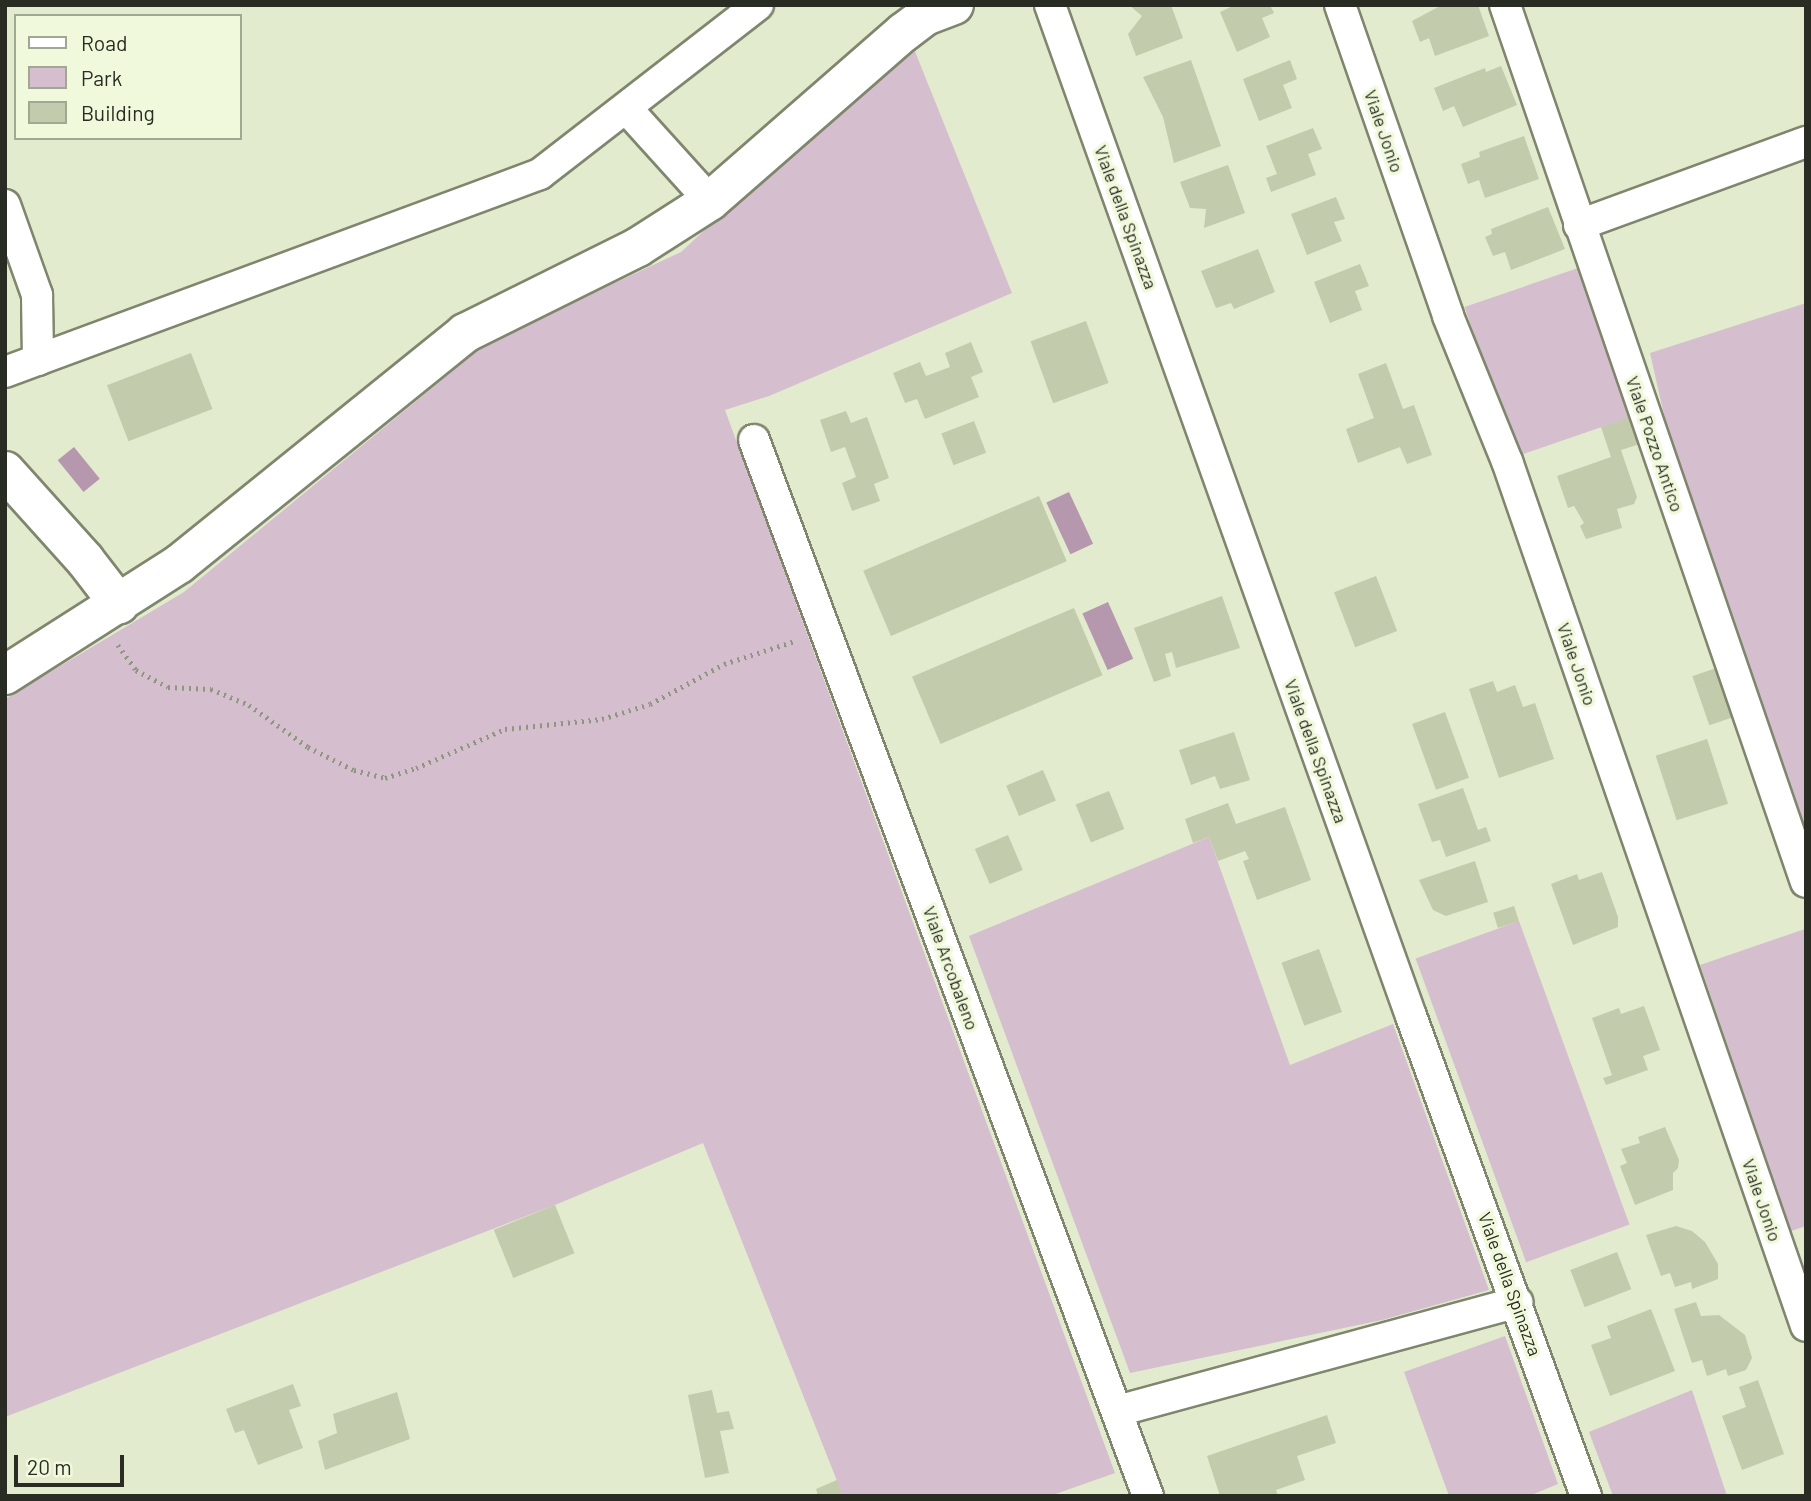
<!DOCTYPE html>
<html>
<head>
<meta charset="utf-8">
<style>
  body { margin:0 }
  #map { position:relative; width:1811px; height:1501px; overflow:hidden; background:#e3ebcf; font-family:Barlow,sans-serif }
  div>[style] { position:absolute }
  .green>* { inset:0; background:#d5bece; transform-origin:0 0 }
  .water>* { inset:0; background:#b598ad; transform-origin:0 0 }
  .building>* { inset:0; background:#c2cbab; transform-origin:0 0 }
  .path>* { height:4.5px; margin-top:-2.25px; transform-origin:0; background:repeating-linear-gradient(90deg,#909582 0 2px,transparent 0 7px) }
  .roads { filter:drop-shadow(2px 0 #7f866d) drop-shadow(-2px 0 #7f866d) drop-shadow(0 2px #7f866d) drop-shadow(0 -2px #7f866d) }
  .minor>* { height:30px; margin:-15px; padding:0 15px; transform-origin:15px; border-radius:15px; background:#fff }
  .tertiary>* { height:38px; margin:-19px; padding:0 19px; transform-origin:19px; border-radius:19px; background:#fff }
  span { translate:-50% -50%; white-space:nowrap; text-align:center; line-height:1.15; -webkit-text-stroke:7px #f1f9dc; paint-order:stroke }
  .street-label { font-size:18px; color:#292c22 }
  .frame { position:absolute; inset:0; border:7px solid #292c22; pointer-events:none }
  .legend { position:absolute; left:14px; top:14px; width:228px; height:126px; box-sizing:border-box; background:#f1f9dc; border:2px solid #a1a792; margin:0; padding:9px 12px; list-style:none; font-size:21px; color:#292c22 }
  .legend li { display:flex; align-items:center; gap:14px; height:35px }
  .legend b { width:35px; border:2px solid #a1a792 }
  .scale { position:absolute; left:14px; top:1455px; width:110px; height:32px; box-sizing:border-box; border:4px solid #292c22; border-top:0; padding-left:9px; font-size:21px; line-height:24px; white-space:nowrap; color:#292c22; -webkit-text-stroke:5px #f1f9dc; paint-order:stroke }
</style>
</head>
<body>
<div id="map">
  <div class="green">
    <div style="clip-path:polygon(914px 49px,1012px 293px,769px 396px,725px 410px,1115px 1473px,1050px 1496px,843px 1496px,703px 1143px,555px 1205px,5px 1417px,5px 699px,184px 592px,488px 342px,681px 252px,871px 76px)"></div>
    <div style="left:1578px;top:268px;width:158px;height:120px;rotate:71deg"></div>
    <div style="clip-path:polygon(1806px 303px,1806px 850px,1676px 468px,1650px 353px)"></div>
    <div style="clip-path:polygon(1209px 837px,1290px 1065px,1393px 1024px,1489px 1290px,1382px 1320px,1130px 1373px,969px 936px)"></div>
    <div style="left:1519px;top:921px;width:323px;height:110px;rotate:70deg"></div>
    <div style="clip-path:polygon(1805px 929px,1806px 1226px,1791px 1231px,1700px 965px)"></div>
    <div style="clip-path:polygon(1505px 1336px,1558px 1484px,1529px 1496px,1449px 1496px,1404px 1372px)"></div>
    <div style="clip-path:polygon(1692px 1390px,1727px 1496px,1613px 1496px,1589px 1432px)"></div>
  </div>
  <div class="water">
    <div style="left:74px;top:447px;width:41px;height:21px;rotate:51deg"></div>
    <div style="left:1069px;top:492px;width:57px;height:25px;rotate:65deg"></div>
    <div style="left:1108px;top:602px;width:62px;height:28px;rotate:66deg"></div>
  </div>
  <div class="building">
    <div style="clip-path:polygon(1129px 5px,1171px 5px,1183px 38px,1136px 56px,1128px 34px,1142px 16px)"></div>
    <div style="clip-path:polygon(1235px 5px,1270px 5px,1274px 13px,1262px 18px,1270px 37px,1237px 52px,1220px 12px)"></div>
    <div style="clip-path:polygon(1442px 5px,1478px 5px,1489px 36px,1435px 56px,1429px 38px,1420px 42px,1412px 21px)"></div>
    <div style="clip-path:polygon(1191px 60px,1221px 146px,1174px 163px,1163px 117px,1143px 77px)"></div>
    <div style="clip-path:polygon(1290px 60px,1297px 79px,1283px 85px,1292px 108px,1259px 121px,1243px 79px)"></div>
    <div style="clip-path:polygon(1501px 66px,1517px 105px,1463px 127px,1454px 106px,1443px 111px,1434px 88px,1485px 68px,1486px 72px)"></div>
    <div style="clip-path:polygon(1313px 128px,1322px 149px,1308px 154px,1316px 175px,1271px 192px,1266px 178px,1277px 174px,1266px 146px)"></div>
    <div style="clip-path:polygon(1524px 136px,1539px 179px,1485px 198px,1479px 180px,1468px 184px,1461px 164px,1480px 157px,1479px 152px)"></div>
    <div style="clip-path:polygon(1228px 165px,1245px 213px,1204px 228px,1206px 209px,1190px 208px,1180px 182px)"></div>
    <div style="clip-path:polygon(1336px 197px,1345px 219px,1334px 222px,1342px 241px,1307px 255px,1291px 214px)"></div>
    <div style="clip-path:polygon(1548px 207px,1565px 249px,1511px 270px,1505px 252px,1493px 256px,1485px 237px,1492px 234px,1491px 229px)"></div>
    <div style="clip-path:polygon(1258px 249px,1275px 292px,1234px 309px,1231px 303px,1216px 308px,1201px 271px)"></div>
    <div style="clip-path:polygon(1360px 264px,1369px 286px,1355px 291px,1362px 310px,1330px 323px,1314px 282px)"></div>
    <div style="left:1086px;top:321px;width:66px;height:59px;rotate:70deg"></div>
    <div style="clip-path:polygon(971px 342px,983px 372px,971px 377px,979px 397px,925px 419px,917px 399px,905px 403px,893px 373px,920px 362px,926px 376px,950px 367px,945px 353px)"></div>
    <div style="left:191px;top:353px;width:60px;height:90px;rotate:69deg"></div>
    <div style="clip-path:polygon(1386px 363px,1403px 409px,1414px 405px,1432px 455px,1407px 464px,1400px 447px,1358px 463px,1346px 429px,1374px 418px,1358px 374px)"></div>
    <div style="clip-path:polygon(846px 411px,851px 423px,867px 417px,889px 478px,874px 484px,880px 501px,852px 511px,842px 483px,856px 477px,845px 447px,831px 452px,820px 420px)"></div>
    <div style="clip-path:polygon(1630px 417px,1640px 444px,1621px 450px,1637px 497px,1634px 504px,1617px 509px,1622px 528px,1586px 539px,1580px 526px,1584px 523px,1574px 506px,1568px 508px,1557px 476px,1611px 457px,1601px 427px)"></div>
    <div style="left:974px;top:421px;width:34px;height:35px;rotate:69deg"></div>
    <div style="left:1039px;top:496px;width:71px;height:191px;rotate:67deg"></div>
    <div style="left:1376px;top:576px;width:59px;height:45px;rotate:69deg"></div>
    <div style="clip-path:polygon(1222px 596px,1240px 648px,1176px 668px,1172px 652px,1165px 654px,1171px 676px,1154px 682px,1134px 628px)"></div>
    <div style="left:1074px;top:608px;width:73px;height:176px;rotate:67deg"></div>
    <div style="left:1716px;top:668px;width:52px;height:25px;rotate:71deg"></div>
    <div style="clip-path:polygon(1493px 681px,1497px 692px,1515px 685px,1523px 707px,1535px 703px,1554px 759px,1499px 778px,1469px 689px)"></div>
    <div style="left:1445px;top:712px;width:70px;height:35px;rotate:70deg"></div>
    <div style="clip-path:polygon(1234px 732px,1250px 780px,1220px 789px,1215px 776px,1191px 785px,1179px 750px)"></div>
    <div style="left:1707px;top:739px;width:68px;height:54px;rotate:72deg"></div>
    <div style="left:1043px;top:770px;width:33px;height:40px;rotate:67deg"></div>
    <div style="clip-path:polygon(1463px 788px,1478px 830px,1486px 827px,1491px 841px,1446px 857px,1440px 840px,1432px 842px,1418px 804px)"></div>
    <div style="left:1109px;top:791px;width:41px;height:36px;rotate:68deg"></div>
    <div style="clip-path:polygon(1228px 803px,1236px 824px,1285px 807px,1311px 880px,1257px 900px,1243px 861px,1249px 859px,1245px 851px,1218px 861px,1209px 837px,1193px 843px,1185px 819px)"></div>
    <div style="left:1008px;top:835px;width:38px;height:36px;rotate:67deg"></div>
    <div style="clip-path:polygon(1475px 861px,1488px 902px,1446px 916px,1433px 910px,1419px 880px)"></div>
    <div style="clip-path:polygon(1602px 872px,1618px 917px,1618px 927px,1573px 945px,1551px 884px,1577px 874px,1579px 880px)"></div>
    <div style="left:1514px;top:906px;width:16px;height:22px;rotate:72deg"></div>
    <div style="left:1319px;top:949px;width:67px;height:40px;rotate:70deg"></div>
    <div style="clip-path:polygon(1644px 1006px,1660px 1050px,1643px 1056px,1648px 1070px,1606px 1085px,1603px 1078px,1612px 1075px,1592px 1018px,1619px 1008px,1621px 1014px)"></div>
    <div style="clip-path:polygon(1665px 1127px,1679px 1160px,1678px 1168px,1673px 1173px,1673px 1190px,1635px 1205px,1620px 1166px,1627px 1163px,1621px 1149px,1640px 1143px,1638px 1137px)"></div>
    <div style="left:555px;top:1205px;width:52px;height:66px;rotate:68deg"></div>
    <div style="clip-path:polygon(1676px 1226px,1692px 1231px,1705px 1242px,1718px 1264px,1718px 1279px,1692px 1289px,1691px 1282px,1675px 1287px,1670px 1273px,1661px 1276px,1646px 1235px)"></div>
    <div style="left:1617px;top:1252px;width:40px;height:50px;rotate:69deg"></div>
    <div style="clip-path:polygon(1696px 1302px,1701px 1316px,1719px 1315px,1745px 1335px,1752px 1358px,1746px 1370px,1728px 1376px,1726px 1369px,1707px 1376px,1702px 1360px,1692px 1363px,1674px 1309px)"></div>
    <div style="clip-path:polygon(1651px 1309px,1675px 1371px,1610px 1396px,1591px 1345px,1611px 1338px,1607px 1326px)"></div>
    <div style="clip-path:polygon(1758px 1380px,1784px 1454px,1742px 1470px,1722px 1416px,1746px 1407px,1739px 1387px)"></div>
    <div style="clip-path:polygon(293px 1384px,301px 1406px,289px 1410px,303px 1448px,258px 1465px,244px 1430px,235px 1433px,226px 1409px)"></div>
    <div style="clip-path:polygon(712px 1390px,717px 1413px,729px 1411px,734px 1429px,720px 1431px,729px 1473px,705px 1478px,688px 1395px)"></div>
    <div style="clip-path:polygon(397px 1392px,410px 1439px,325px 1470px,318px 1441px,337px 1433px,333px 1414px)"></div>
    <div style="clip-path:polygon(1327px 1415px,1336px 1443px,1297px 1456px,1305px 1480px,1276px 1490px,1278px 1496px,1220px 1496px,1207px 1456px)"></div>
    <div style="clip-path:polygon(837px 1480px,843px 1496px,818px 1496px,816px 1489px)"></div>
  </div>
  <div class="path">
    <div style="left:118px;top:645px;width:31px;rotate:54deg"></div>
    <div style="left:136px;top:670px;width:36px;rotate:28deg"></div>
    <div style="left:168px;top:687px;width:43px;rotate:2.7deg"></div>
    <div style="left:211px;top:689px;width:41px;rotate:22.8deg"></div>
    <div style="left:249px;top:705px;width:72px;rotate:35.4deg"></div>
    <div style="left:308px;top:747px;width:51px;rotate:26.6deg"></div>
    <div style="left:354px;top:770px;width:32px;rotate:14deg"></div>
    <div style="left:385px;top:778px;width:33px;rotate:-18deg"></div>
    <div style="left:416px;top:768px;width:97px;rotate:-23.7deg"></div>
    <div style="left:505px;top:729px;width:98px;rotate:-5.9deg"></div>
    <div style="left:602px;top:719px;width:50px;rotate:-17.4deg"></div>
    <div style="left:650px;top:704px;width:84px;rotate:-28.4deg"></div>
    <div style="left:724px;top:664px;width:75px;rotate:-17.9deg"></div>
  </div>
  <div class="roads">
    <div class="minor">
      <div style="left:1050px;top:5px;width:1074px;rotate:70.35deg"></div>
      <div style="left:1411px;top:1016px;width:511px;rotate:69.97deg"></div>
      <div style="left:1340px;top:5px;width:329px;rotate:70.8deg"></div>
      <div style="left:1448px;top:316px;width:157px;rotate:67.9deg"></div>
      <div style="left:1507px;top:461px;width:915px;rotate:70.93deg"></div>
      <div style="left:1505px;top:5px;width:927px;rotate:71.06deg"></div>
      <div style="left:627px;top:109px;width:124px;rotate:47.9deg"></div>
      <div style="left:5px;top:205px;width:96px;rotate:70.4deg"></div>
      <div style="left:37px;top:295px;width:65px;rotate:89.1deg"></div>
      <div style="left:1579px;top:225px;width:242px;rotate:-20.1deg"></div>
      <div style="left:5px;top:372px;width:570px;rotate:-20.31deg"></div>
      <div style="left:540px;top:174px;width:276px;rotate:-37.8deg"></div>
      <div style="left:754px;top:440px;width:1127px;rotate:69.54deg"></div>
      <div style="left:1117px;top:1411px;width:415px;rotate:-15.2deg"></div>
    </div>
    <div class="tertiary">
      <div style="left:5px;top:471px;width:120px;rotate:48deg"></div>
      <div style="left:85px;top:560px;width:56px;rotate:52.3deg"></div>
      <div style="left:5px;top:675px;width:206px;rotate:-32.5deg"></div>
      <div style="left:179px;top:564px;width:368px;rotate:-38.9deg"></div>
      <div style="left:465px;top:333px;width:193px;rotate:-26.4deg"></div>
      <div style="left:638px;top:247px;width:85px;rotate:-32.6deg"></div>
      <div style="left:710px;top:201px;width:257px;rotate:-41.1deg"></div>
      <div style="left:904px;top:32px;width:26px;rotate:-37deg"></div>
      <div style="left:925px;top:16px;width:31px;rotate:-21deg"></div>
    </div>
  </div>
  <div class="street-label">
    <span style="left:1384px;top:131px;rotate:71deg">Viale Jonio</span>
    <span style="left:1126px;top:217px;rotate:70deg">Viale della Spinazza</span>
    <span style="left:1655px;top:444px;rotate:71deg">Viale Pozzo Antico</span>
    <span style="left:1577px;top:664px;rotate:71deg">Viale Jonio</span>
    <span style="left:1316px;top:751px;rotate:70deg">Viale della Spinazza</span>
    <span style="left:951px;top:968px;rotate:70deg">Viale Arcobaleno</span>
    <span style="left:1762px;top:1200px;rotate:71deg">Viale Jonio</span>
    <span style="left:1510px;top:1284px;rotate:70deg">Viale della Spinazza</span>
  </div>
  <div class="frame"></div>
  <ul class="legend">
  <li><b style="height:9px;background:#fff"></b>Road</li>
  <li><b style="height:19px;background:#d5bece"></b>Park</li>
  <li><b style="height:19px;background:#c2cbab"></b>Building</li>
  </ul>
  <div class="scale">20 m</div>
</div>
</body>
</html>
